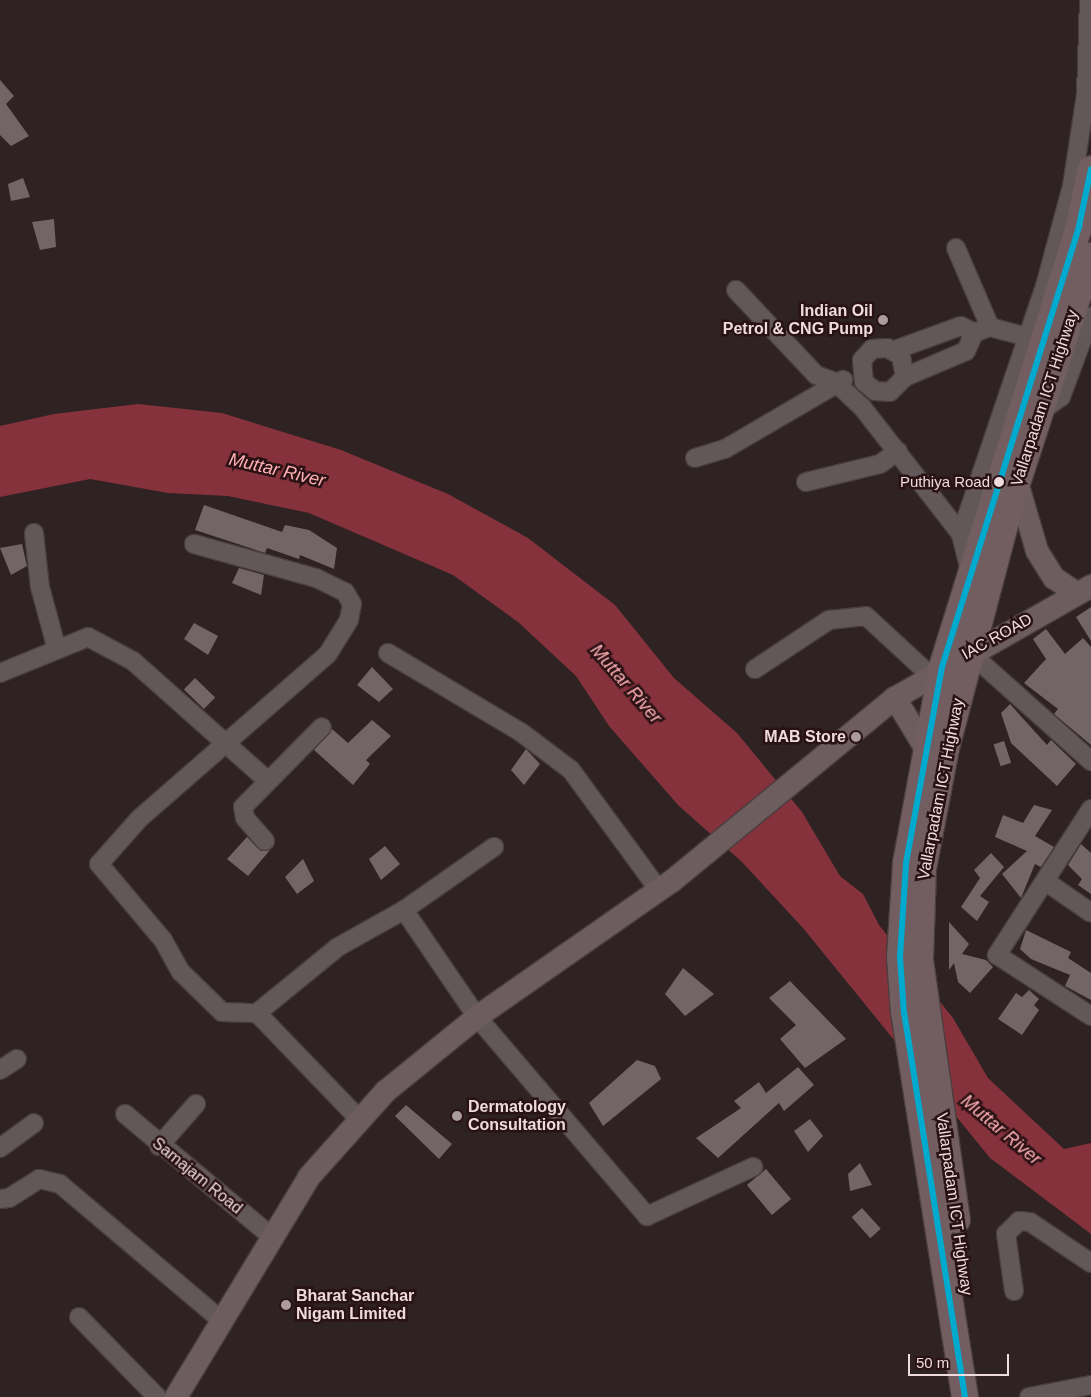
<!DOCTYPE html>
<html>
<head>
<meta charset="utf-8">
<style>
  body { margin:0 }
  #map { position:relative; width:1091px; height:1397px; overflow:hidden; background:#2e2222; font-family:Helvetica,sans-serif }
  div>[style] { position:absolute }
  .water>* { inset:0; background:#86323d }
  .building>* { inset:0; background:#716566; transform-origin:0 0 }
  .roads { filter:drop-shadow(1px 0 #493e3f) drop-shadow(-1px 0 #493e3f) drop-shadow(0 1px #493e3f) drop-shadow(0 -1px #493e3f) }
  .minor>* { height:18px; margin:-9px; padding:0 9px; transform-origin:9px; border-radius:9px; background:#635859 }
  .major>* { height:22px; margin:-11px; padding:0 11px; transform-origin:11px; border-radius:11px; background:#6d5d5e }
  .highway>* { height:26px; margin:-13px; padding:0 13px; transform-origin:13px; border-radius:13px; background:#725e60 }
  .bus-1>* { height:6px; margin:-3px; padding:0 3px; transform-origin:3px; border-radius:3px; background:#00a9ce }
  .dots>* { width:14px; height:14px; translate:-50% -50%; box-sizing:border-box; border:2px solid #2a1214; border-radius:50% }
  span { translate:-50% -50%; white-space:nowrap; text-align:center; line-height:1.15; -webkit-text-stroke:5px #2a1214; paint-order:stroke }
  .bus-label { font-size:15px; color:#eedcdd }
  .right { translate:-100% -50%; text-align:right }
  .poi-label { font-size:16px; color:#eedcdd; font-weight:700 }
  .left { translate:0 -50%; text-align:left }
  .street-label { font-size:16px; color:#eedcdd }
  .water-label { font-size:18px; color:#ffb0b5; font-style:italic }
  .scale { position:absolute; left:908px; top:1354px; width:101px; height:22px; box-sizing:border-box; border:2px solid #eedcdd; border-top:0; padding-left:6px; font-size:15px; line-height:18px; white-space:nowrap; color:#eedcdd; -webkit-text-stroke:4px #2a1214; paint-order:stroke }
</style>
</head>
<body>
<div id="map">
  <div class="water">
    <div style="clip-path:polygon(138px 404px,222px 413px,341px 450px,448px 494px,528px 538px,615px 605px,674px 678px,737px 733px,802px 812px,840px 876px,863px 894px,879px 925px,953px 1018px,988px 1078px,1064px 1149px,1091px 1143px,1091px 1234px,990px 1158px,803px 928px,741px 861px,678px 805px,609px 726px,576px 676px,518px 622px,453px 575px,309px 513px,228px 496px,168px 493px,90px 479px,0 497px,0 426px,54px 414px)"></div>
  </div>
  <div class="building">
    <div style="clip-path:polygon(0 80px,14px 96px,6px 104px,29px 136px,11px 146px,0 135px)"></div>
    <div style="clip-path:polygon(23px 178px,30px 197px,11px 201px,8px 184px)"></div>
    <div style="clip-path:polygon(54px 219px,56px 247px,40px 250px,32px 222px)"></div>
    <div style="clip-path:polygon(204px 505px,282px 532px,285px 525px,309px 530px,337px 548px,334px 569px,300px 555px,299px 559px,267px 548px,265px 553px,195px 530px)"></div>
    <div style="clip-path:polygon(22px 544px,27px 566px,11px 575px,0 548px)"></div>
    <div style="clip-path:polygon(239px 568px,264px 575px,261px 595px,232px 583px)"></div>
    <div style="clip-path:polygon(1091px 607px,1091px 641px,1076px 617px)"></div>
    <div style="clip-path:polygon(194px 623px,218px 636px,208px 655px,184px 639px)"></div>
    <div style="clip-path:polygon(1046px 629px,1065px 654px,1083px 638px,1091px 647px,1091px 745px,1054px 714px,1058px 709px,1024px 683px,1046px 659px,1033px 639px)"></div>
    <div style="clip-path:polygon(372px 667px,393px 689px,379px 702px,357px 685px)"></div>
    <div style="left:195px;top:678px;width:28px;height:16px;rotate:44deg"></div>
    <div style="clip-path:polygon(1010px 704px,1047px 745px,1051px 740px,1076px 764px,1057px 786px,1011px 743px,1001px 713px)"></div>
    <div style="clip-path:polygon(372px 720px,391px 736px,366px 760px,370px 764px,353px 785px,314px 750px,332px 729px,348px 743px)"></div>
    <div style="left:1004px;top:741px;width:23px;height:11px;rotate:72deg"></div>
    <div style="clip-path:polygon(526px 749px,540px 764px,524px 785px,511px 770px)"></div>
    <div style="clip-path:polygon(1034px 805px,1052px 810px,1035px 836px,1054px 847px,1041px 867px,1035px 864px,1021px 898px,1002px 874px,1027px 851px,995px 837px,1003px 815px,1023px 823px)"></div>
    <div style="clip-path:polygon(247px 837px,261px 851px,270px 850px,248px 876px,227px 859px)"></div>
    <div style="clip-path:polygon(1081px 844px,1091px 853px,1091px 894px,1078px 885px,1082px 879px,1068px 865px)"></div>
    <div style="clip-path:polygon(385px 846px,400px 864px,381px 880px,369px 859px)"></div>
    <div style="clip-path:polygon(991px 853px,1004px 867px,980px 896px,989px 902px,977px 921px,961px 907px,980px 878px,974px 870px)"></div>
    <div style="clip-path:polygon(303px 859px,314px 881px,297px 894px,285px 877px)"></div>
    <div style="clip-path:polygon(949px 922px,969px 944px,962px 954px,986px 960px,993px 967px,970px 993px,958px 982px,954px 963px,949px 970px)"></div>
    <div style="clip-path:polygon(1026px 930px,1071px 952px,1068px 958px,1091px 973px,1091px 1000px,1065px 986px,1070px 975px,1031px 959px,1020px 949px)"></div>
    <div style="clip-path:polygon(683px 968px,714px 994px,685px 1016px,665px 994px)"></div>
    <div style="clip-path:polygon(790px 981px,846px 1039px,805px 1068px,780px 1039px,796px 1025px,769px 998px)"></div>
    <div style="clip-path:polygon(1029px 990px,1039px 999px,1034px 1005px,1039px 1010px,1022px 1035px,998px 1019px,1016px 993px,1022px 997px)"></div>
    <div style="clip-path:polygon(637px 1060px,655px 1066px,661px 1079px,603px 1126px,589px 1103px)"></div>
    <div style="clip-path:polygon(798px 1067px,814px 1085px,784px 1111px,779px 1103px,718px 1158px,696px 1138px,741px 1108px,734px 1101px,759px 1082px,766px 1093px)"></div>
    <div style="clip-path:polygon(406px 1105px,452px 1144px,439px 1159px,395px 1116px)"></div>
    <div style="clip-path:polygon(810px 1119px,823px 1136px,808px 1152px,794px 1131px)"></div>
    <div style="clip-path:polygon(860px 1163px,872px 1185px,850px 1191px,848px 1174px)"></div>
    <div style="left:766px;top:1169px;width:39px;height:25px;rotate:50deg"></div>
    <div style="left:862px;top:1208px;width:28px;height:14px;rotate:48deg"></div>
  </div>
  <div class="roads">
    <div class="minor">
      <div style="left:956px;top:248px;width:86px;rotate:66.7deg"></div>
      <div style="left:990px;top:327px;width:38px;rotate:15deg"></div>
      <div style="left:736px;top:290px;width:117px;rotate:46.7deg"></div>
      <div style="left:816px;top:375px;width:20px;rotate:20deg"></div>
      <div style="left:835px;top:382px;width:37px;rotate:43deg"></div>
      <div style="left:862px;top:407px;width:161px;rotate:52.1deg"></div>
      <div style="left:895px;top:350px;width:70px;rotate:-20deg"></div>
      <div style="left:961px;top:326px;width:15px;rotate:28deg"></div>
      <div style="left:905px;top:377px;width:21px;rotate:-101deg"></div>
      <div style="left:901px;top:356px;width:16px;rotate:-150deg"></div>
      <div style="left:887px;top:348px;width:15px;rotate:176deg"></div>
      <div style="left:872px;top:349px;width:15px;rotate:132deg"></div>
      <div style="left:862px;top:360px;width:22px;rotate:85deg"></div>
      <div style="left:864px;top:382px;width:14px;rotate:39deg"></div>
      <div style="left:875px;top:391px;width:15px;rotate:4deg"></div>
      <div style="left:890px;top:392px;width:21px;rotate:-45deg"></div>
      <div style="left:905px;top:377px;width:66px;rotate:-23.1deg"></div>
      <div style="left:966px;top:351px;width:20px;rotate:-66deg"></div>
      <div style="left:974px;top:333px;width:17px;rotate:-21deg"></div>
      <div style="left:1040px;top:412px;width:26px;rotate:-36deg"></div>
      <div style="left:1061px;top:397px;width:86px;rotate:-69.7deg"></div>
      <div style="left:695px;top:458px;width:31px;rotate:-17deg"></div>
      <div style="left:725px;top:449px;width:137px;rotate:-30.3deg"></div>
      <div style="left:806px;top:482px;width:76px;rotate:-13.7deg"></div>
      <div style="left:880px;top:464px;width:22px;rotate:-36deg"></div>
      <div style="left:34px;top:533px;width:54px;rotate:83.7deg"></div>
      <div style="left:40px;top:587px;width:65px;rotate:74.9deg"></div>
      <div style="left:194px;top:544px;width:127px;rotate:15.6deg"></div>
      <div style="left:316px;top:578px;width:32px;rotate:26deg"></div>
      <div style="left:345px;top:592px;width:14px;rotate:60deg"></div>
      <div style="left:352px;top:604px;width:16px;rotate:101deg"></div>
      <div style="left:349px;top:620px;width:40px;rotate:122deg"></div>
      <div style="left:328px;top:654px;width:251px;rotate:138.9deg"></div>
      <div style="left:139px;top:819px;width:60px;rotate:131.6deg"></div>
      <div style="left:99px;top:864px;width:99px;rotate:49.9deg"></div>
      <div style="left:163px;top:940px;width:37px;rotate:61deg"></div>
      <div style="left:181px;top:972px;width:57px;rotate:44.3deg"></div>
      <div style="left:222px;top:1012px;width:35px;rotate:2deg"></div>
      <div style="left:257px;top:1013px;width:149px;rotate:46.1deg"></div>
      <div style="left:970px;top:571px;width:38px;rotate:-104deg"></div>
      <div style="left:961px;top:534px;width:262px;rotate:-71.3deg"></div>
      <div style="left:1045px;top:286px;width:104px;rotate:-74.9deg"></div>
      <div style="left:1072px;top:186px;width:92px;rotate:-81.3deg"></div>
      <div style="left:1086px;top:95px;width:95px;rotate:-88.2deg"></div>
      <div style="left:969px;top:652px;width:164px;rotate:41.8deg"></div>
      <div style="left:388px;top:653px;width:156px;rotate:30.8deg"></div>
      <div style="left:522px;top:733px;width:61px;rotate:37.1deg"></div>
      <div style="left:571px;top:770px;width:147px;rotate:53.8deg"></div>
      <div style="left:755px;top:669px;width:89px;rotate:-33.5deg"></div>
      <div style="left:829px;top:620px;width:37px;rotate:-6deg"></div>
      <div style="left:866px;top:616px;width:87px;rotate:42.7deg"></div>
      <div style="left:0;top:673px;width:95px;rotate:-22.2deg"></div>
      <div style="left:88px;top:637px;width:51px;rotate:28.1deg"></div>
      <div style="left:133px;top:661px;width:178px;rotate:41.6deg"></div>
      <div style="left:1091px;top:809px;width:174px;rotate:122.8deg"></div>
      <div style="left:997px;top:955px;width:112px;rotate:33deg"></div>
      <div style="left:265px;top:841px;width:30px;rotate:-131deg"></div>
      <div style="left:245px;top:818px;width:11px;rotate:-100deg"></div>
      <div style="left:243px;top:807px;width:112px;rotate:-45.4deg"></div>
      <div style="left:1045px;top:881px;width:55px;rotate:34.6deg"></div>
      <div style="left:404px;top:910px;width:130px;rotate:55.7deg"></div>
      <div style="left:477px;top:1017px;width:262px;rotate:49.5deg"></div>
      <div style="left:647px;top:1216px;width:117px;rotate:-24.8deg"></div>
      <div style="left:257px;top:1013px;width:104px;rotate:-39.2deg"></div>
      <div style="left:338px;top:947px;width:76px;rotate:-29.3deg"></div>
      <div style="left:404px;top:910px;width:110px;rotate:-35deg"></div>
      <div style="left:0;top:1070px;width:20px;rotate:-33deg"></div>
      <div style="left:125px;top:1114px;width:190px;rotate:39.9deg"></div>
      <div style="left:159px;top:1146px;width:56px;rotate:-48.6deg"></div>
      <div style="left:0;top:1148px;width:42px;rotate:-36.3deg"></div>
      <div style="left:0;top:1199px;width:9px;rotate:-6deg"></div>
      <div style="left:9px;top:1198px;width:36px;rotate:-32deg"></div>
      <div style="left:39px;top:1179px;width:22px;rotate:13deg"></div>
      <div style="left:60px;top:1184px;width:209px;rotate:40.2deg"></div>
      <div style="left:1014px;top:1291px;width:58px;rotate:-98deg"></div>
      <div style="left:1006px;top:1234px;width:18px;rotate:-45deg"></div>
      <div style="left:1019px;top:1221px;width:11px;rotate:5deg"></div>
      <div style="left:1030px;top:1222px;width:73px;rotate:33.9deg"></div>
      <div style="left:79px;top:1317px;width:112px;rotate:45.7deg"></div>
      <div style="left:1029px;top:1397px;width:63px;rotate:-11deg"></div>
    </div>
    <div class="major">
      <div style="left:1017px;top:482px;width:72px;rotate:73.8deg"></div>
      <div style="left:1037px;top:551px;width:32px;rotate:58deg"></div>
      <div style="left:1054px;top:578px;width:27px;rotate:34deg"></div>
      <div style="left:895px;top:698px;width:60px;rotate:58.7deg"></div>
      <div style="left:176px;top:1397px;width:257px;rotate:-58.8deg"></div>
      <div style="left:309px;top:1177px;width:115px;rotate:-48.2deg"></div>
      <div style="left:386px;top:1091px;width:117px;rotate:-39.1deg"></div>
      <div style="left:477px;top:1017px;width:238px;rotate:-34.9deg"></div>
      <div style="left:672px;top:881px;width:288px;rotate:-39.4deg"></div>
      <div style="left:895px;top:698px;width:226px;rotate:-29.7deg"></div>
    </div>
    <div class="highway">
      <div style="left:957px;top:1220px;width:263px;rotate:-98.1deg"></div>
      <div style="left:920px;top:960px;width:91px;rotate:-88.1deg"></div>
      <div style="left:923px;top:869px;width:123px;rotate:-79.2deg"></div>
      <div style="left:946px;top:748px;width:251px;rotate:-75.2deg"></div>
      <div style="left:1010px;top:505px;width:262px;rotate:-72deg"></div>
      <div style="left:965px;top:1397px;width:389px;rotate:-99deg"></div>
      <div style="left:904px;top:1013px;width:56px;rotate:-94.1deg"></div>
      <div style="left:900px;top:957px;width:94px;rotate:-86.3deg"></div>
      <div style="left:906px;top:863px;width:199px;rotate:-79.6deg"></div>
      <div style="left:942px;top:667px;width:462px;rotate:-72.7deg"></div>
      <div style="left:1079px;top:226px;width:58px;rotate:-78.1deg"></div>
    </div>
  </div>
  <div class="bus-1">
    <div style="left:965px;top:1397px;width:389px;rotate:-99deg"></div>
    <div style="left:904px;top:1013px;width:56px;rotate:-94.1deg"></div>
    <div style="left:900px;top:957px;width:94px;rotate:-86.3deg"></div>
    <div style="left:906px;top:863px;width:199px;rotate:-79.6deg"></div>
    <div style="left:942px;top:667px;width:462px;rotate:-72.7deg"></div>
    <div style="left:1079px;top:226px;width:58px;rotate:-78.1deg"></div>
  </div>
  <div class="dots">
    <div style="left:883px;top:320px;background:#ab9b9c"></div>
    <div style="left:999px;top:482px;background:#eedcdd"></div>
    <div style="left:856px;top:737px;background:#ab9b9c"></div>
    <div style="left:457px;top:1116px;background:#ab9b9c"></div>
    <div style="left:286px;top:1305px;background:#ab9b9c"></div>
  </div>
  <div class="bus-label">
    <span class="right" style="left:990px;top:482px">Puthiya Road</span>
  </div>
  <div class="poi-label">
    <span class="right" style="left:873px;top:320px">Indian Oil<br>Petrol &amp; CNG Pump</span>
    <span class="right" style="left:846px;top:737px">MAB Store</span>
    <span class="left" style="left:468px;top:1116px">Dermatology<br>Consultation</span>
    <span class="left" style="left:296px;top:1305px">Bharat Sanchar<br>Nigam Limited</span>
  </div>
  <div class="street-label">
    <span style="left:1045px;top:398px;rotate:-72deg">Vallarpadam ICT Highway</span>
    <span style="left:997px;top:637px;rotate:-29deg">IAC ROAD</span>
    <span style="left:941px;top:789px;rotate:-79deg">Vallarpadam ICT Highway</span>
    <span style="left:197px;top:1176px;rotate:39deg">Samajam Road</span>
    <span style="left:954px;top:1204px;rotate:82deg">Vallarpadam ICT Highway</span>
  </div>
  <div class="water-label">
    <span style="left:277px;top:470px;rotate:13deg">Muttar River</span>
    <span style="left:626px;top:684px;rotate:49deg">Muttar River</span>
    <span style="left:1001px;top:1130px;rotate:40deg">Muttar River</span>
  </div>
  <div class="scale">50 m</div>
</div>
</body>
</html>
